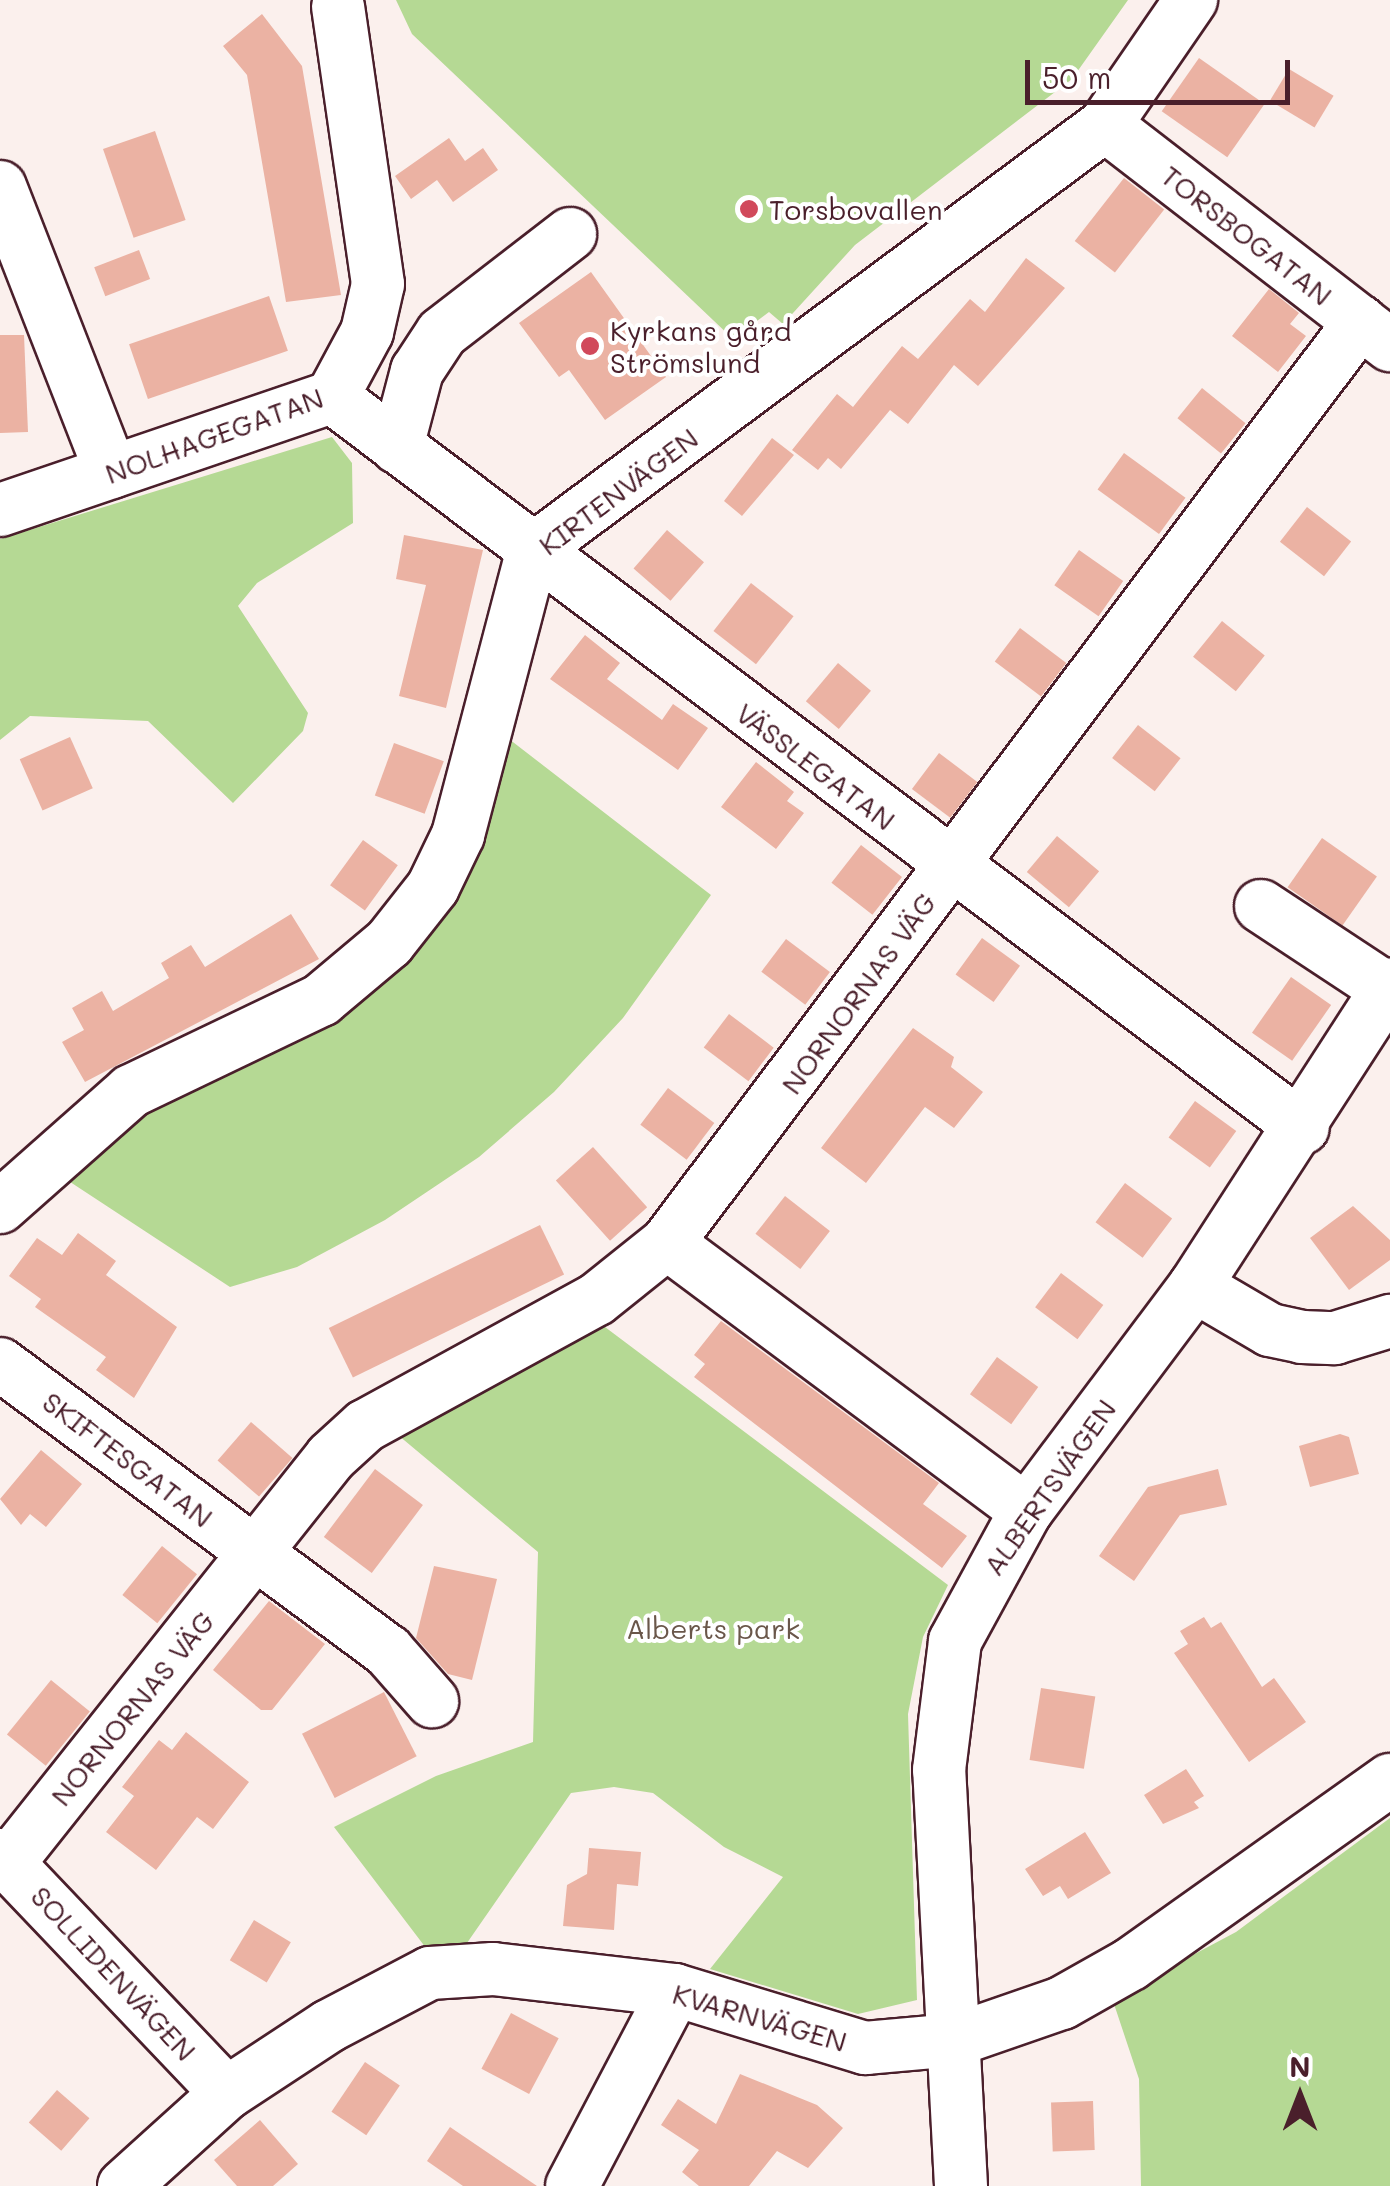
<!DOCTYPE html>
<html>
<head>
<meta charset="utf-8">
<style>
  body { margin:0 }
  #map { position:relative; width:1390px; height:2186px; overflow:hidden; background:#fbf0ed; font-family:Mali,sans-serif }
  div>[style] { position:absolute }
  .green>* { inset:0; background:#b5d994 }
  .building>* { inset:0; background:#ebb2a3; transform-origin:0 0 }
  .roads { filter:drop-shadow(2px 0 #4a1f2b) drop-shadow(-2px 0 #4a1f2b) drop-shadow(0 2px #4a1f2b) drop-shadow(0 -2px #4a1f2b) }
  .minor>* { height:52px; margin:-26px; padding:0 26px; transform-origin:26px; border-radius:26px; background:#fff }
  .dots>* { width:28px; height:28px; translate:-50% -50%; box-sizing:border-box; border:5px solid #fff; border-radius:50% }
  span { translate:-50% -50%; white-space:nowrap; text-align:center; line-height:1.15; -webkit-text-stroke:8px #fff; paint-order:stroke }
  .poi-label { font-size:28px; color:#4a1f2b }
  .left { translate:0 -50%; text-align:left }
  .street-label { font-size:28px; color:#4a1f2b }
  .park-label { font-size:28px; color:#6a574a }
  .north { position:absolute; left:1250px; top:2046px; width:100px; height:100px; -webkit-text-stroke:8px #fff; paint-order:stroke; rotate:0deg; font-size:28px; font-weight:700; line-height:40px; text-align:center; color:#4a1f2b }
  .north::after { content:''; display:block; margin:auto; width:35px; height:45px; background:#4a1f2b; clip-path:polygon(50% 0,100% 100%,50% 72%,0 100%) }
  .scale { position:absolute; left:1025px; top:60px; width:265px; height:45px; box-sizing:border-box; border:5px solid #4a1f2b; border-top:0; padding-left:12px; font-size:30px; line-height:35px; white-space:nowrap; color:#4a1f2b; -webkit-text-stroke:8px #fff; paint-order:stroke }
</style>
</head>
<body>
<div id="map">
  <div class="green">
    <div style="clip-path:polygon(396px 0,1128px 0,1072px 79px,855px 245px,783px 324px,769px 312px,733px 339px,412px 34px)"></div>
    <div style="clip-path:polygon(332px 437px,352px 463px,353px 523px,257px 583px,238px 606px,308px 713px,303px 731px,233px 803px,148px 721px,30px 716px,0 740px,0 539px)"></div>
    <div style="clip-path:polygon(509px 739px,711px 895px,623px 1018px,554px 1092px,479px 1157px,385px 1220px,297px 1267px,230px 1287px,58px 1174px,123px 1120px,432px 929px,474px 864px)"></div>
    <div style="clip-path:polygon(597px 1321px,948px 1585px,923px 1637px,908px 1714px,917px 2000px,858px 2014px,710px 1969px,783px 1877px,724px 1847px,653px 1793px,614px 1787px,571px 1793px,467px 1943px,429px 1952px,334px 1827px,436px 1776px,533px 1742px,538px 1552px,392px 1430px)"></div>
    <div style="clip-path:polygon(1390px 1818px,1390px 2186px,1141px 2186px,1139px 2079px,1112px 1998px,1236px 1932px)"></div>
  </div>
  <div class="building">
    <div style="clip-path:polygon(262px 14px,302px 66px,341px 295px,286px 302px,247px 75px,223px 46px)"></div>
    <div style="left:1199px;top:58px;width:80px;height:65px;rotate:35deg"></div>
    <div style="left:1289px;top:69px;width:52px;height:37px;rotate:31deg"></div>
    <div style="left:155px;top:131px;width:94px;height:55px;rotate:71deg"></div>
    <div style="clip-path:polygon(449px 138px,465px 161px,483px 148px,498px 170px,453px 202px,437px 180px,411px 199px,395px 176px)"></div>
    <div style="left:1124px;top:178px;width:51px;height:80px;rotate:38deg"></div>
    <div style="left:139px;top:250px;width:31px;height:48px;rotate:69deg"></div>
    <div style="clip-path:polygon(1026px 258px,1065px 288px,978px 386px,954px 365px,908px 424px,890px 410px,841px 469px,828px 458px,818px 470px,792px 450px,837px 394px,853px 407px,902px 346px,918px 359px,970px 299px,985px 312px)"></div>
    <div style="clip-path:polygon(591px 272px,666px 377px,605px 420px,569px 370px,559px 377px,519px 323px)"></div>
    <div style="clip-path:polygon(1269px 289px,1299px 313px,1290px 324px,1306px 336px,1278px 372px,1232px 336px)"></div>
    <div style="left:269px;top:296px;width:58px;height:148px;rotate:71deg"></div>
    <div style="clip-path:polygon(0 335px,24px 335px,28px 432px,0 433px)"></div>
    <div style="left:1202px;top:388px;width:56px;height:39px;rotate:39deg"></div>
    <div style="clip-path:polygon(772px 438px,794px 455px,742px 516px,724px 501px)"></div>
    <div style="left:1124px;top:453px;width:76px;height:45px;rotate:36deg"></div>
    <div style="left:1307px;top:507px;width:56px;height:44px;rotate:38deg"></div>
    <div style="left:667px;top:530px;width:49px;height:51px;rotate:41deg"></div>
    <div style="clip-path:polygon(404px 535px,483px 550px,446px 708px,399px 696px,426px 585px,396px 579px)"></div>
    <div style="left:1079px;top:550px;width:54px;height:43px;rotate:35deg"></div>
    <div style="left:751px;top:583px;width:54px;height:61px;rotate:38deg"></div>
    <div style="left:1222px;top:621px;width:55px;height:46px;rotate:39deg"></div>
    <div style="left:1020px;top:628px;width:58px;height:42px;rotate:37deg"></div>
    <div style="clip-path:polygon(585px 635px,620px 663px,607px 679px,662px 720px,673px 704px,708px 728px,678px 770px,550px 679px)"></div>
    <div style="left:838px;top:663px;width:43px;height:50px;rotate:40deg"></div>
    <div style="left:1138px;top:725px;width:54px;height:42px;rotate:38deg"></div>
    <div style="left:70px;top:737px;width:56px;height:55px;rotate:66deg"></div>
    <div style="left:394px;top:743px;width:53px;height:56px;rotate:20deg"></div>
    <div style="left:939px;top:753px;width:48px;height:45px;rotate:37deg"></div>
    <div style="clip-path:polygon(756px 762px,794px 792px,787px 801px,804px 813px,776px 849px,721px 807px)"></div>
    <div style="left:1057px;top:836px;width:55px;height:47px;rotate:40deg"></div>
    <div style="left:1322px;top:838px;width:67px;height:60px;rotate:35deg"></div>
    <div style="left:363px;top:840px;width:43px;height:56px;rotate:36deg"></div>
    <div style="left:861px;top:845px;width:52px;height:48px;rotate:38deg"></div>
    <div style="clip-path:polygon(291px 914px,319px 959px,85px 1082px,62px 1042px,84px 1030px,72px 1008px,102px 991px,113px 1011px,169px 978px,161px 963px,191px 945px,205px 967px)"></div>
    <div style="left:982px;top:938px;width:47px;height:45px;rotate:36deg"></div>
    <div style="left:786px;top:939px;width:55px;height:41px;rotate:37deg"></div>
    <div style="left:1291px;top:977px;width:49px;height:68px;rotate:35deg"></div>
    <div style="left:729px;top:1014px;width:56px;height:42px;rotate:37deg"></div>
    <div style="clip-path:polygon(913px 1028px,954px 1057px,951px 1067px,983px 1092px,954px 1128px,925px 1107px,866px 1183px,821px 1148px)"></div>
    <div style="left:668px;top:1088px;width:58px;height:46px;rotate:37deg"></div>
    <div style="left:1195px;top:1101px;width:51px;height:45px;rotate:36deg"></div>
    <div style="left:593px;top:1147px;width:81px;height:50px;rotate:48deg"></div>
    <div style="left:1125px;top:1183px;width:59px;height:49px;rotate:37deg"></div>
    <div style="left:785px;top:1196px;width:57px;height:48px;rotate:38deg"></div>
    <div style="clip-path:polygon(1353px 1206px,1390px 1240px,1390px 1260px,1349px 1290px,1310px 1238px)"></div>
    <div style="left:540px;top:1225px;width:55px;height:235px;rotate:64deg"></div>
    <div style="clip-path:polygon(78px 1233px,116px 1261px,106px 1275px,177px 1327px,134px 1398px,96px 1370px,106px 1357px,35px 1307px,41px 1299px,9px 1276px,37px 1238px,62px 1255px)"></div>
    <div style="left:1061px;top:1273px;width:53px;height:43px;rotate:37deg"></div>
    <div style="clip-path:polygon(721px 1321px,939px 1483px,923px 1504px,967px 1536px,942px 1568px,694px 1377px,705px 1364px,694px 1355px)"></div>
    <div style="left:997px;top:1357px;width:51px;height:46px;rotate:36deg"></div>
    <div style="left:251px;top:1422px;width:55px;height:51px;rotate:41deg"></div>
    <div style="clip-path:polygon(1340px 1434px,1349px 1437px,1359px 1474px,1310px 1487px,1299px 1446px)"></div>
    <div style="clip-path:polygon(41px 1450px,82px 1484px,46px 1527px,30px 1514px,21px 1525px,0 1499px)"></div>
    <div style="left:375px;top:1469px;width:60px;height:85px;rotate:37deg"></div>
    <div style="clip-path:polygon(1218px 1469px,1227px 1505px,1180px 1515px,1134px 1581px,1099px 1556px,1148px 1487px)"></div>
    <div style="left:162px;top:1546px;width:45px;height:63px;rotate:39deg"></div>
    <div style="clip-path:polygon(434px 1566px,497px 1579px,472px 1680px,448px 1674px,416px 1638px)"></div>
    <div style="clip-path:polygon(269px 1601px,325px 1644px,272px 1710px,261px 1710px,213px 1670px)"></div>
    <div style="clip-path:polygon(1204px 1617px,1211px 1628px,1221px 1622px,1262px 1687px,1274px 1678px,1306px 1722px,1249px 1762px,1174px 1653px,1188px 1644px,1180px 1631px)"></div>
    <div style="left:51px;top:1680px;width:50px;height:70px;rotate:39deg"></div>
    <div style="left:1041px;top:1688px;width:55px;height:73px;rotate:9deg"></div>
    <div style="left:384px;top:1692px;width:72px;height:92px;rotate:63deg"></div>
    <div style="clip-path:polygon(186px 1732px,249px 1782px,213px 1829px,197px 1817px,156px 1870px,106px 1832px,134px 1796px,122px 1787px,159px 1740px,172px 1750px)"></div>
    <div style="clip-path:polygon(1186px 1769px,1204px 1796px,1194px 1802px,1199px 1808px,1163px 1824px,1144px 1795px)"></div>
    <div style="clip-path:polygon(1085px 1832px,1111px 1873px,1068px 1899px,1060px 1886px,1043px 1896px,1025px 1869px)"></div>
    <div style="clip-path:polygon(589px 1848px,641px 1852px,638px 1886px,617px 1884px,614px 1930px,563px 1926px,567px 1885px,587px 1874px)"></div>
    <div style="left:254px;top:1920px;width:43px;height:47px;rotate:31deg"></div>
    <div style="left:511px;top:2013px;width:54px;height:63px;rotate:28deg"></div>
    <div style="left:365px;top:2062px;width:42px;height:60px;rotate:34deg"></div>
    <div style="clip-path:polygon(740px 2074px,817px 2105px,843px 2128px,808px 2168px,777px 2151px,749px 2186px,699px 2186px,682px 2172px,699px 2150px,661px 2125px,678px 2099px,716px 2124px)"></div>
    <div style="left:57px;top:2090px;width:43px;height:43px;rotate:41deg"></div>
    <div style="left:1093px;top:2101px;width:49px;height:42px;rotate:88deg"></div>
    <div style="clip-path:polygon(260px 2120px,298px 2164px,273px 2186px,237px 2186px,214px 2160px)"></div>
    <div style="clip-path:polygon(450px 2127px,537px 2186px,463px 2186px,427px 2161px)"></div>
  </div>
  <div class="roads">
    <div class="minor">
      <div style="left:1105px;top:125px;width:360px;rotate:37.7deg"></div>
      <div style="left:0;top:187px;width:306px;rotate:68.7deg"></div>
      <div style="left:332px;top:397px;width:1215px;rotate:36.97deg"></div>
      <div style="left:397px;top:447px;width:79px;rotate:-75.3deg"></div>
      <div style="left:417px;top:371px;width:45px;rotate:-56.7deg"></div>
      <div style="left:442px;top:333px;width:162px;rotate:-37.7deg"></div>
      <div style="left:0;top:510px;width:351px;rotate:-18.8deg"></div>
      <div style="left:332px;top:397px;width:74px;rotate:-61.7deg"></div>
      <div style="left:367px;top:332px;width:49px;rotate:-77.1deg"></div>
      <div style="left:378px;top:284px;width:280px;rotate:-98.2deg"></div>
      <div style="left:1261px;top:906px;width:151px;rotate:33.4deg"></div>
      <div style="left:0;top:1207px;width:175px;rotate:-41.5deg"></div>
      <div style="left:131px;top:1091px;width:211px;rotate:-25.6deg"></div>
      <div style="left:321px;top:1000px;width:89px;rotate:-40deg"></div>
      <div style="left:389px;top:943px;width:71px;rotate:-51.8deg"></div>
      <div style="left:433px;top:887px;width:58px;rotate:-64.3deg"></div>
      <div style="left:458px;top:835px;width:295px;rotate:-75.3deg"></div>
      <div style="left:533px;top:550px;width:713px;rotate:-36.61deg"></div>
      <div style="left:1105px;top:125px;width:152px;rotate:-55.5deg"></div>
      <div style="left:667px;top:1243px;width:448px;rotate:36.7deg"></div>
      <div style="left:1195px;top:1286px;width:87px;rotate:30.4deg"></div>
      <div style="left:1270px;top:1330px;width:33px;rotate:12deg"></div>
      <div style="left:1302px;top:1337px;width:33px;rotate:2deg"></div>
      <div style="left:1335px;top:1338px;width:58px;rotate:-17.2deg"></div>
      <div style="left:0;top:1364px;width:483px;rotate:36.5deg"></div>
      <div style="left:388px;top:1651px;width:67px;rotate:48.7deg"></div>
      <div style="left:0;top:1855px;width:329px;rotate:46.4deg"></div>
      <div style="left:9px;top:1862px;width:517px;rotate:-51.51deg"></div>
      <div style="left:331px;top:1457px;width:46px;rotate:-42.4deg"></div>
      <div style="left:365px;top:1426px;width:264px;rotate:-28.7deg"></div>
      <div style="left:597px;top:1299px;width:90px;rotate:-38.7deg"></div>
      <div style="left:667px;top:1243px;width:1153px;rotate:-53.04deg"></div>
      <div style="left:124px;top:2186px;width:139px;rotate:-42.1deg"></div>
      <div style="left:227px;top:2093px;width:122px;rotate:-33.3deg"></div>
      <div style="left:329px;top:2026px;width:114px;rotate:-27.7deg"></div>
      <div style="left:430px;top:1973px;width:63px;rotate:-3.6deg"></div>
      <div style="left:493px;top:1969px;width:183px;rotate:6.6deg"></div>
      <div style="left:675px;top:1990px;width:199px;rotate:17deg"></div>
      <div style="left:865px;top:2048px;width:90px;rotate:-5.1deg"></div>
      <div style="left:955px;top:2040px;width:113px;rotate:-19.1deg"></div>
      <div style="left:1062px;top:2003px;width:79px;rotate:-29.5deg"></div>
      <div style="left:1131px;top:1964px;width:318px;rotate:-35.4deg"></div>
      <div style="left:572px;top:2186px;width:221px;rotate:-62.3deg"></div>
      <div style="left:961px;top:2186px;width:417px;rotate:-93deg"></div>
      <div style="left:939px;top:1770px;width:130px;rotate:-82.9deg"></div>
      <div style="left:955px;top:1641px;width:148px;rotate:-61.4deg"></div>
      <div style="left:1026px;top:1511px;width:281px;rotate:-53.1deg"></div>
      <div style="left:1195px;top:1286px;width:359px;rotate:-57.1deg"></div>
    </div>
  </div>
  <div class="dots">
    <div style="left:749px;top:209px;background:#d1495b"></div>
    <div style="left:590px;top:346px;background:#d1495b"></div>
  </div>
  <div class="poi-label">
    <span class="left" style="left:769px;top:209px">Torsbovallen</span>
    <span class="left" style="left:610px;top:346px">Kyrkans gård<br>Strömslund</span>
  </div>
  <div class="street-label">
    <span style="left:1247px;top:235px;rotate:38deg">TORSBOGATAN</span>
    <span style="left:214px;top:435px;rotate:-20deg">NOLHAGEGATAN</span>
    <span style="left:618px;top:491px;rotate:-37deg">KIRTENVÄGEN</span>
    <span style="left:816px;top:766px;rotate:37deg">VÄSSLEGATAN</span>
    <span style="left:858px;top:993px;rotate:-54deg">NORNORNAS VÄG</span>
    <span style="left:128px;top:1459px;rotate:37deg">SKIFTESGATAN</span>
    <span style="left:1049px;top:1487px;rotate:-55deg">ALBERTSVÄGEN</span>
    <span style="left:132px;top:1708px;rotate:-51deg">NORNORNAS VÄG</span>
    <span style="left:114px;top:1973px;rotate:47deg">SOLLIDENVÄGEN</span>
    <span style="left:760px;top:2017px;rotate:16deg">KVARNVÄGEN</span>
  </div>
  <div class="park-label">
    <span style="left:713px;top:1628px">Alberts park</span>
  </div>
  <div class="north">N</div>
  <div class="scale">50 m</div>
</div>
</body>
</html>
